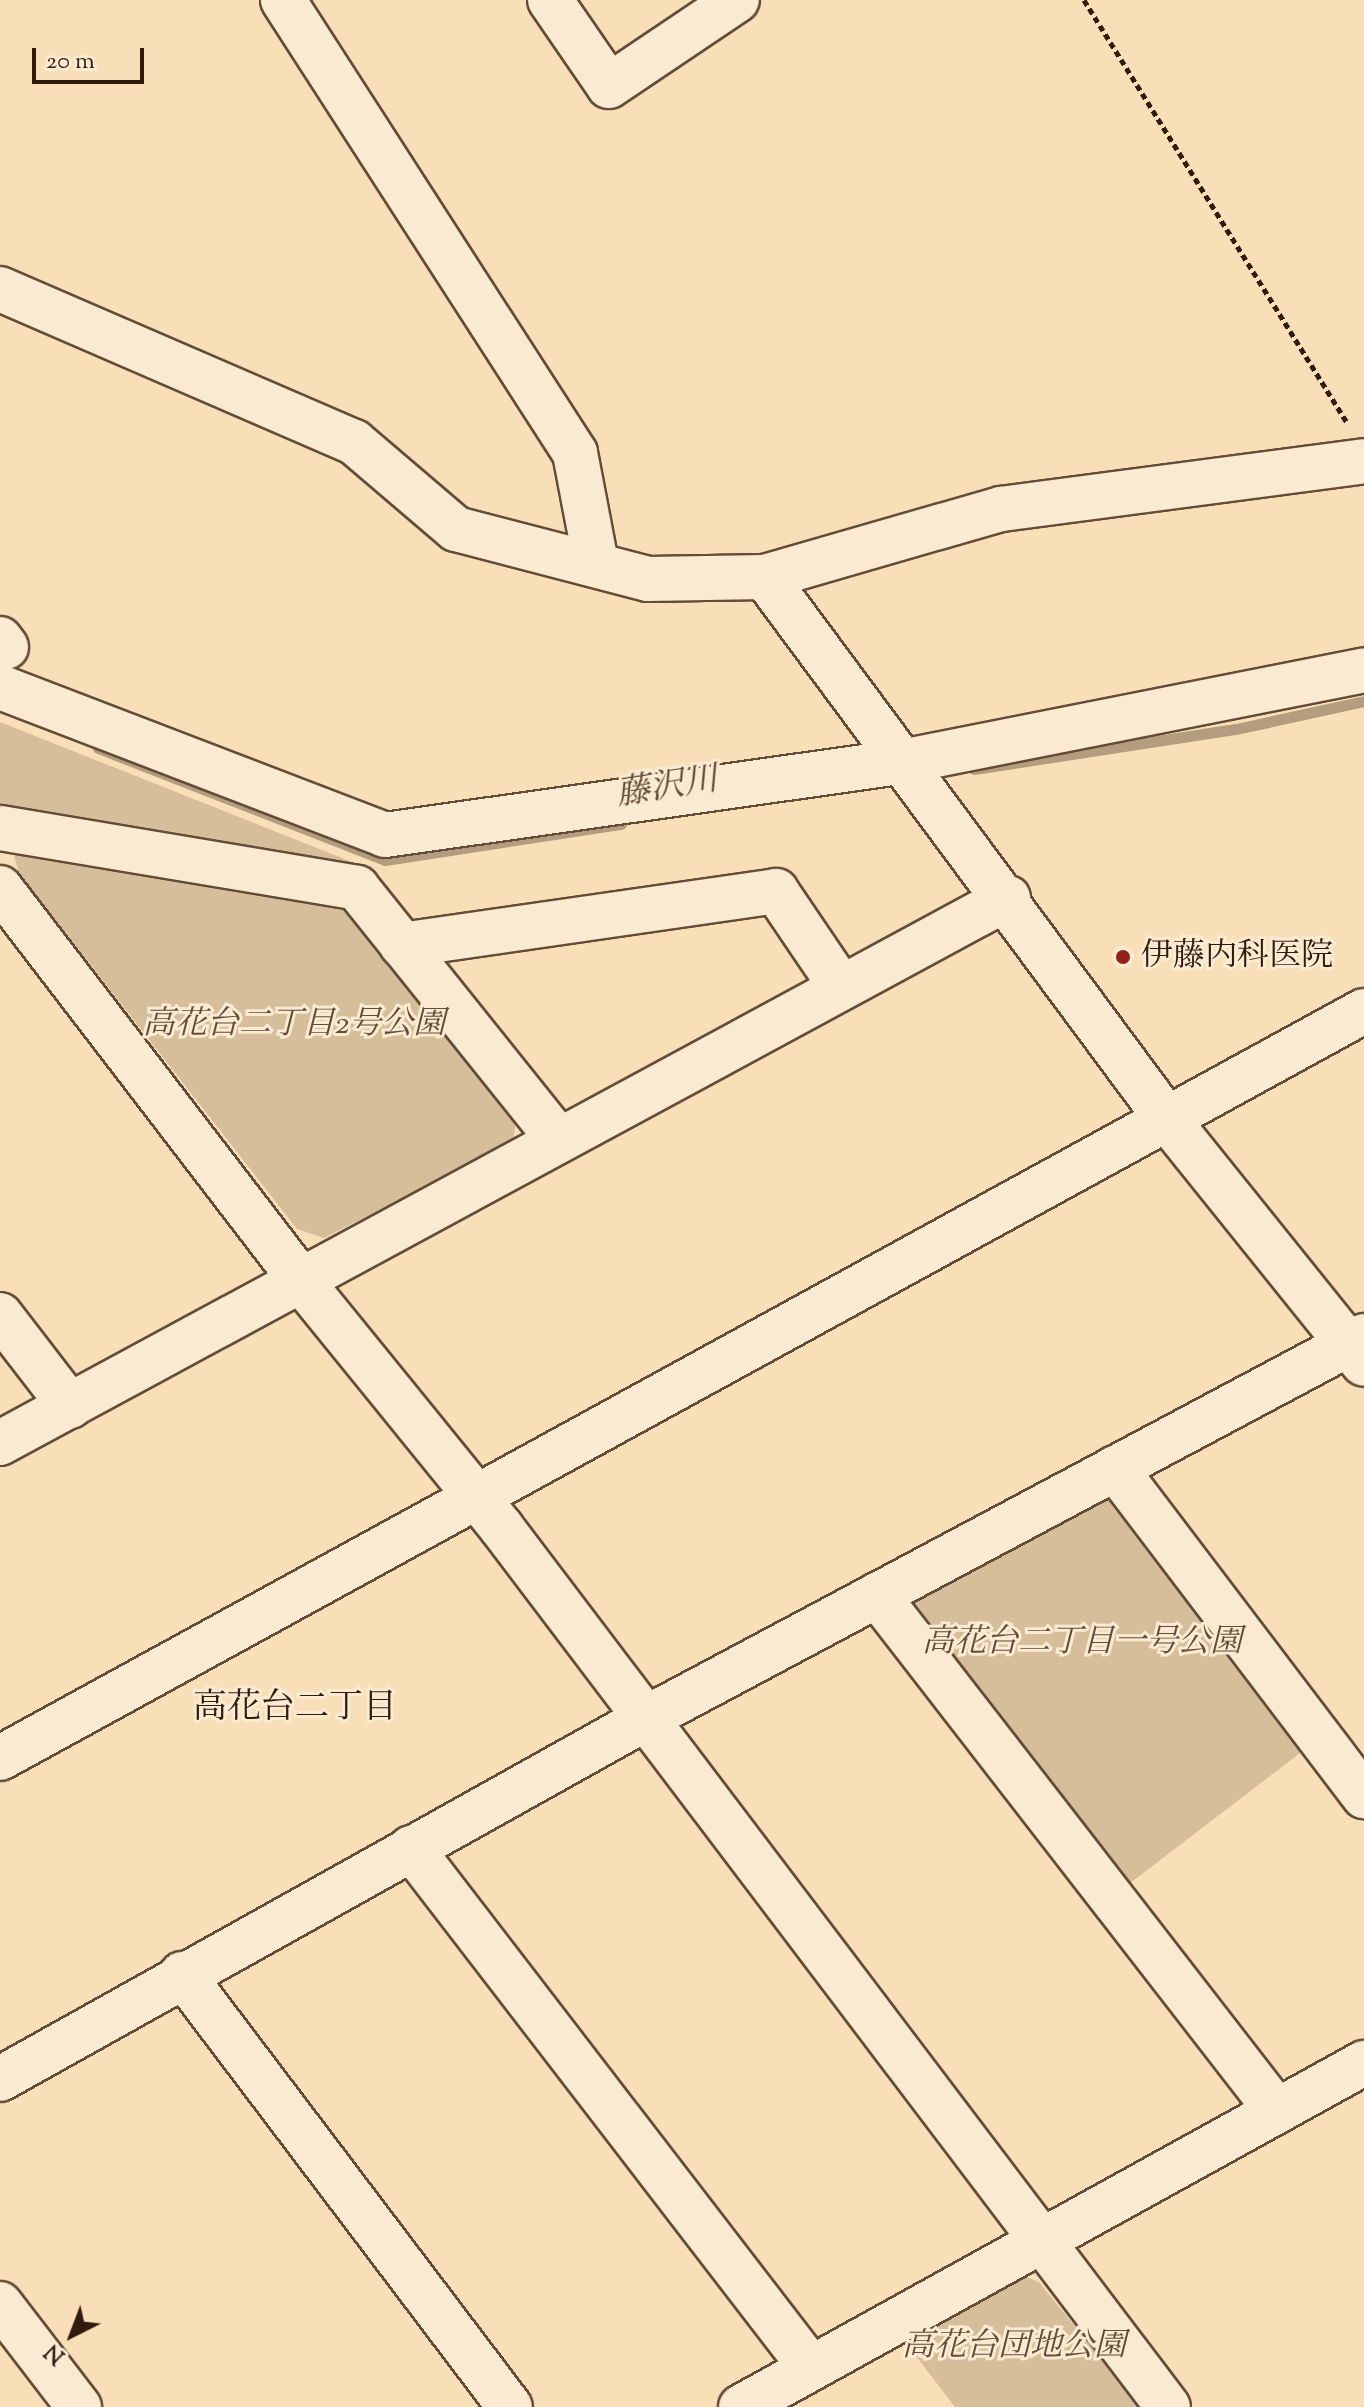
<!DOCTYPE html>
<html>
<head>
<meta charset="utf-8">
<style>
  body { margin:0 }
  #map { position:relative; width:1364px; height:2407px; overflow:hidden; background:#f8dfb8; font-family:"Sorts Mill Goudy","Noto Serif JP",serif }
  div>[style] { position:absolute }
  .green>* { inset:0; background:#d6be9b }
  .stream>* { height:11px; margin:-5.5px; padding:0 5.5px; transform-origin:5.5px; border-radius:5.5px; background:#b49c7e }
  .path>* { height:5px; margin-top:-2.5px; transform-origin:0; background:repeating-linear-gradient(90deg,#311b0e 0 6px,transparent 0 10px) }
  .roads { filter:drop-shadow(2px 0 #634c38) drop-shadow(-2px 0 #634c38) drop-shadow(0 2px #634c38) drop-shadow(0 -2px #634c38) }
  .minor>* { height:44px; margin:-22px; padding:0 22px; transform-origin:22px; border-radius:22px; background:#faead1 }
  .dots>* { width:22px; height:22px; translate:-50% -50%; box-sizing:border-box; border:4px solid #faead1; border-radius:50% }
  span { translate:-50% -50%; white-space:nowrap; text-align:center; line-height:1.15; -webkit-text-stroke:6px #faead1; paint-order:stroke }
  .poi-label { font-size:32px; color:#311b0e }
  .left { translate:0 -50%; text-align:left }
  .park-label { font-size:32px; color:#634c38; font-style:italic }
  .water-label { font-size:34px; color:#5f4835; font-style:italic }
  .neighbourhood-label { font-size:34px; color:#311b0e }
  .north { position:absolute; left:32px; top:2295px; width:80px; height:80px; -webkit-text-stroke:6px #faead1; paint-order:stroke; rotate:222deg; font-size:22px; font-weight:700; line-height:32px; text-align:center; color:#311b0e }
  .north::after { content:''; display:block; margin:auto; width:28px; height:36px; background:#311b0e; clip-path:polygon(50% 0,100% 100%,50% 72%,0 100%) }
  .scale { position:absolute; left:32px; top:48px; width:112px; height:36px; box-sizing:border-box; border:4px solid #311b0e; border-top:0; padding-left:10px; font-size:24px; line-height:28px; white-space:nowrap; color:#311b0e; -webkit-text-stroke:6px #faead1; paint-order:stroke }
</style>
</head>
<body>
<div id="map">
  <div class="green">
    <div style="clip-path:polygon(0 722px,357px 864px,357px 874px,0 811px)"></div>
    <div style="clip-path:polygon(26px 849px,349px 899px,516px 1119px,513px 1142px,324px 1238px,297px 1229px,19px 873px,14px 856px)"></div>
    <div style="clip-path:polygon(1096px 1492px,1115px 1495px,1308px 1747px,1125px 1887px,913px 1614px,913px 1597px)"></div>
    <div style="clip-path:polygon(1021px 2275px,1039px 2282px,1140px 2407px,955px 2407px,902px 2338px)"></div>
  </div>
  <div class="stream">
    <div style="left:98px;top:748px;width:308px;rotate:21.3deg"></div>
    <div style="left:385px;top:860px;width:239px;rotate:-8.7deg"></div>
    <div style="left:974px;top:769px;width:265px;rotate:-8.7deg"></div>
    <div style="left:1236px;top:729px;width:131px;rotate:-12.3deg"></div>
  </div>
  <div class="path">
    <div style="left:1084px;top:0;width:499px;rotate:58.1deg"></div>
  </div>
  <div class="roads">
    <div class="minor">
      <div style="left:283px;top:0;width:539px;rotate:57.19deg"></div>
      <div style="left:575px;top:453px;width:112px;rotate:79.2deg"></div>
      <div style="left:550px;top:0;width:104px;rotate:55.5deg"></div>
      <div style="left:609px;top:86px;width:154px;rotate:-33.9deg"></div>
      <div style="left:0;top:289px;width:386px;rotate:23.4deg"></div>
      <div style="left:354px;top:442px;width:134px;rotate:40.5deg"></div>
      <div style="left:456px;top:529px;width:198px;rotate:14.6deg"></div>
      <div style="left:648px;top:579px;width:117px;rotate:-1deg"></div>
      <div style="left:765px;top:577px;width:246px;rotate:-16.1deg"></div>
      <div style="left:1001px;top:509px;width:366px;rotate:-7.5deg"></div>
      <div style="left:765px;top:577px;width:675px;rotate:53.44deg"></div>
      <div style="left:1167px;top:1119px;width:314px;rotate:51.2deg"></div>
      <div style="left:0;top:639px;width:10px;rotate:53deg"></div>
      <div style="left:0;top:687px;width:412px;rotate:21deg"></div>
      <div style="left:385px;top:835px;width:526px;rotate:-8.08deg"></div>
      <div style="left:906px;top:761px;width:467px;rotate:-11.2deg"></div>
      <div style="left:0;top:828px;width:362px;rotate:9.5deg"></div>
      <div style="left:357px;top:888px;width:320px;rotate:51.3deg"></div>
      <div style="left:0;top:888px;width:496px;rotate:52.5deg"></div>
      <div style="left:302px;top:1282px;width:316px;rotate:50.9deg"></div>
      <div style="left:501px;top:1527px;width:1104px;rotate:52.84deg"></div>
      <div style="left:402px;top:945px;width:378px;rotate:-8.2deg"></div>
      <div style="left:776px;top:891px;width:116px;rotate:55.9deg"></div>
      <div style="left:0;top:1315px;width:115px;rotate:52.4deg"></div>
      <div style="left:0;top:1443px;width:1146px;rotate:-28.4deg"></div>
      <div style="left:1115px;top:1468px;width:412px;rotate:52.8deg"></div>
      <div style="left:877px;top:1595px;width:653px;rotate:52.22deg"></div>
      <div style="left:0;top:1758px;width:1555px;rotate:-28.71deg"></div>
      <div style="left:411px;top:1848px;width:656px;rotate:52.43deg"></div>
      <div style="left:182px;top:1974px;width:543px;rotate:52.86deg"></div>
      <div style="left:0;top:2079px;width:736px;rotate:-29.18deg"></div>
      <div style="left:643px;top:1720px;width:817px;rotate:-28.04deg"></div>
      <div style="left:0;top:2304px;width:130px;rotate:52.5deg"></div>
      <div style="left:741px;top:2407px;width:712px;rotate:-28.91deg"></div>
    </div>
  </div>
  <div class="dots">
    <div style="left:1123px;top:957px;background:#8f2418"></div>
  </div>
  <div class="poi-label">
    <span class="left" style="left:1141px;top:957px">伊藤内科医院</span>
  </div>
  <div class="park-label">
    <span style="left:294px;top:1025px">高花台二丁目2号公園</span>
    <span style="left:1082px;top:1643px">高花台二丁目一号公園</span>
    <span style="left:1014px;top:2347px">高花台団地公園</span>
  </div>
  <div class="water-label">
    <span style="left:667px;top:788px;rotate:-9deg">藤沢川</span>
  </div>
  <div class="neighbourhood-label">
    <span style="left:295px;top:1709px">高花台二丁目</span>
  </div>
  <div class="north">N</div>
  <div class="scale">20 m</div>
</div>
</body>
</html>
